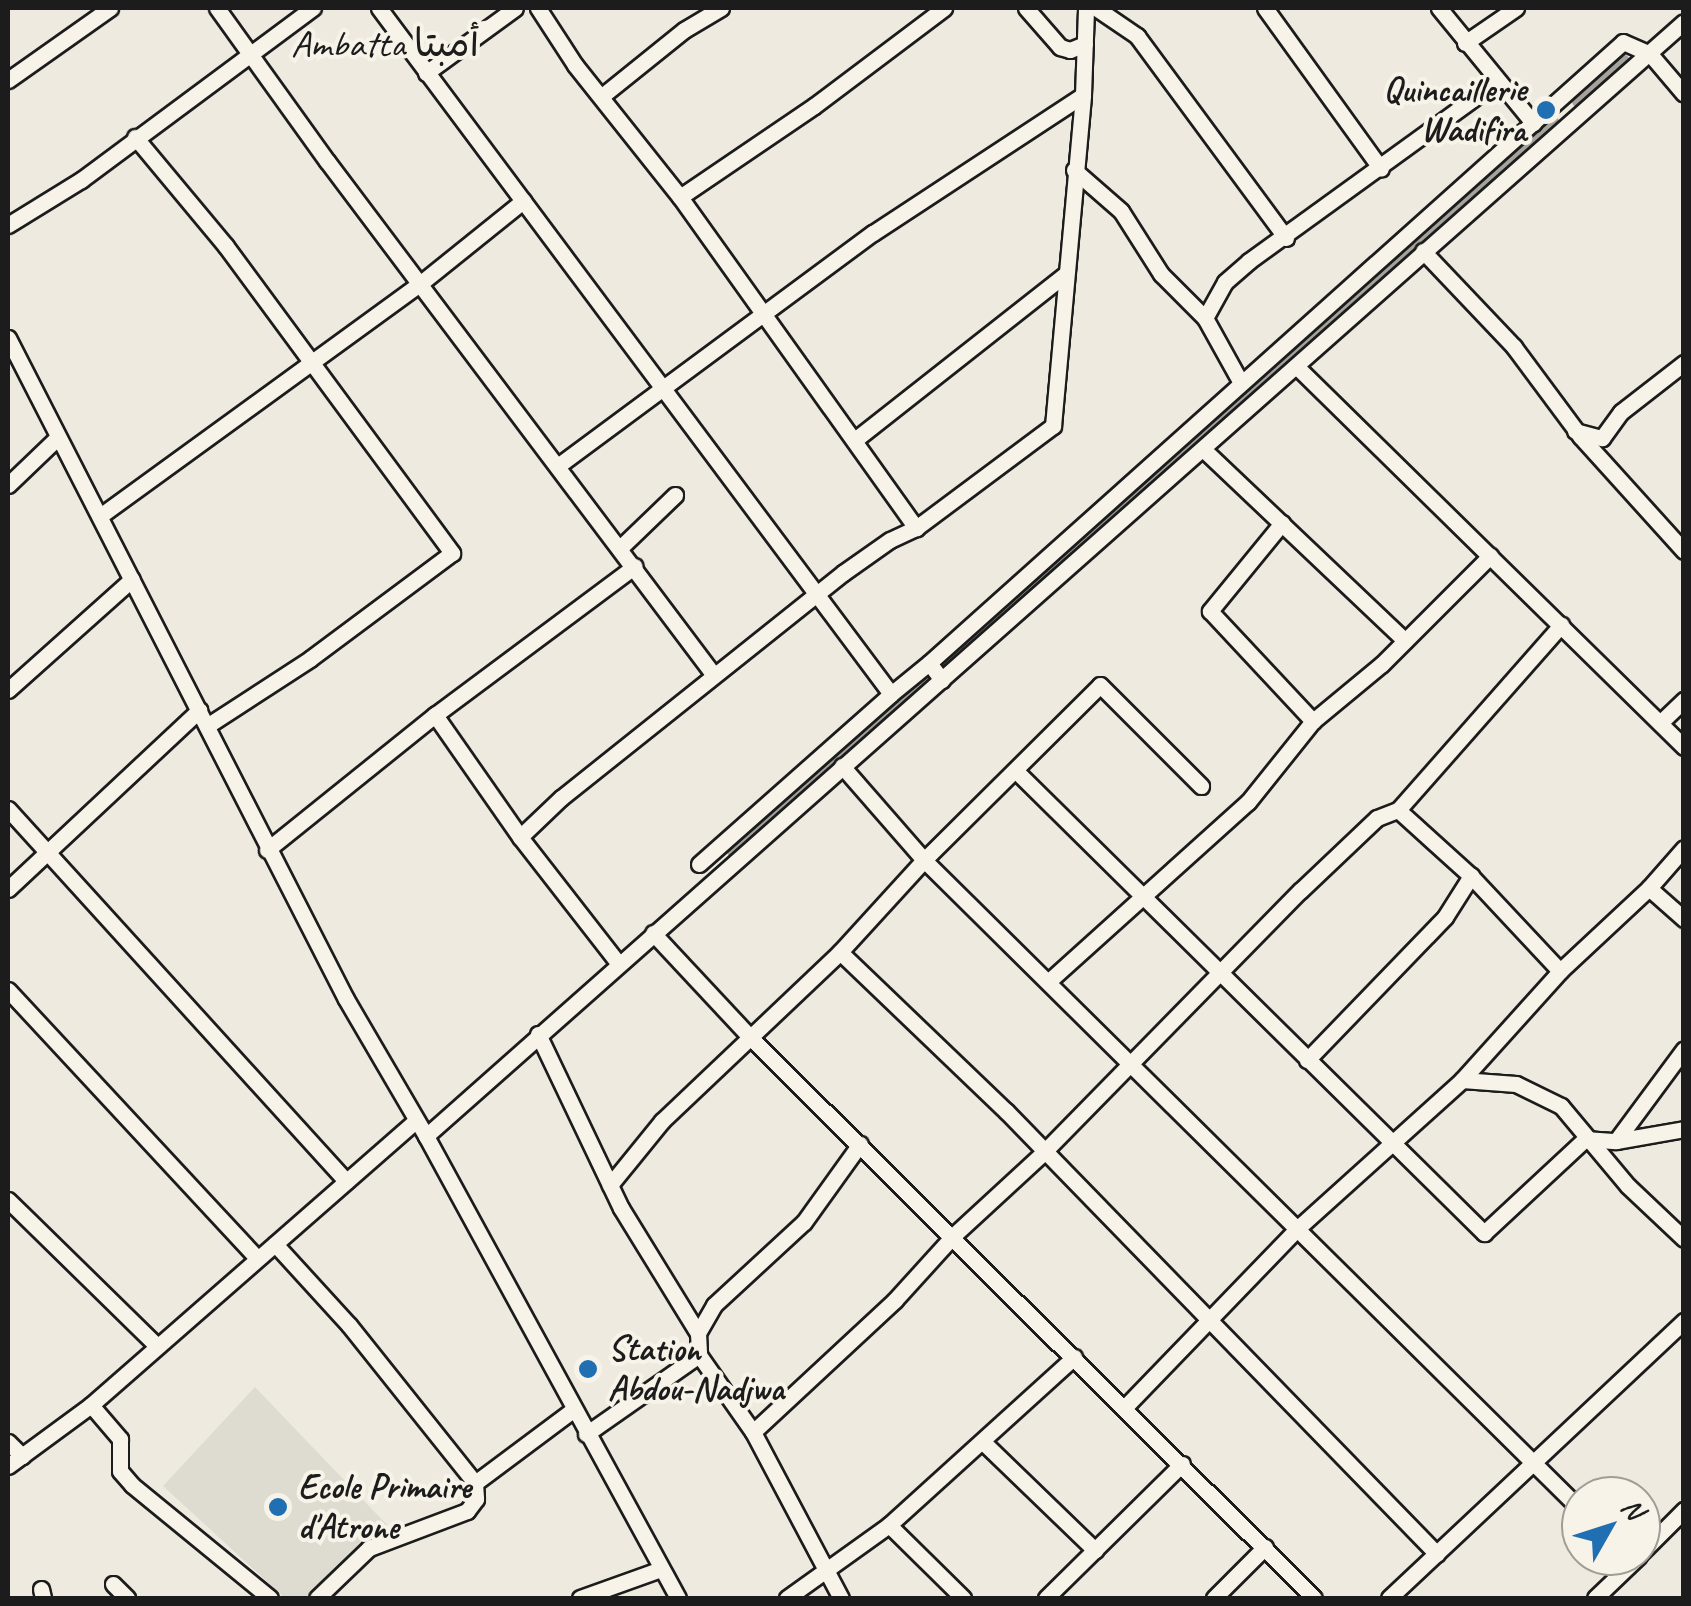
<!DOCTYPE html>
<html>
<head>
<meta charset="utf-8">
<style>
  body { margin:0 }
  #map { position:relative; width:1691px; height:1606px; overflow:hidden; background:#eeeae0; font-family:Caveat,"Playpen Sans Arabic",sans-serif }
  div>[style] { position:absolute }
  .built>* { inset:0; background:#dedbd1 }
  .canal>* { height:11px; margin:-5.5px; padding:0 5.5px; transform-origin:5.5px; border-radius:5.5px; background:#a6a39d }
  .roads { filter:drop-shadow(2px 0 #1c1c1c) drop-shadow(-2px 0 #1c1c1c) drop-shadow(0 2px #1c1c1c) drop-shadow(0 -2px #1c1c1c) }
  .minor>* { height:15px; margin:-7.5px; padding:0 7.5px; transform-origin:7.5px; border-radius:7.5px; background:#f7f3e8 }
  .dots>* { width:28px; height:28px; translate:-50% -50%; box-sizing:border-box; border:5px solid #f7f3e8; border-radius:50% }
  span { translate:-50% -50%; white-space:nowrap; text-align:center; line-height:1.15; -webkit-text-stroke:8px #f7f3e8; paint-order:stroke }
  .poi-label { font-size:35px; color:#1c1c1c; font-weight:700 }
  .right { translate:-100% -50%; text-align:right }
  .left { translate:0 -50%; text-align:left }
  .neighbourhood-label { font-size:38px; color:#1c1c1c }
  .frame { position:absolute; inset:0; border:10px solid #1c1c1c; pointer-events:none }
  .north { position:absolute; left:1561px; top:1476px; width:100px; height:100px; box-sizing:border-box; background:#f7f3e8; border:2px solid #9f9d96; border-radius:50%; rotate:51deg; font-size:28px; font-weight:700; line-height:40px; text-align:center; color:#1c1c1c }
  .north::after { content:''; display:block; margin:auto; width:35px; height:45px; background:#1f6fb2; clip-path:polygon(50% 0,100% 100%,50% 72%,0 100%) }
</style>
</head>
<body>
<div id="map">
  <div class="built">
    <div style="clip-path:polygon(255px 1387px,390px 1528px,304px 1598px,285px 1598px,163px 1486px)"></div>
  </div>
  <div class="canal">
    <div style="left:1577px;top:101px;width:62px;rotate:-41.7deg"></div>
    <div style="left:1033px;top:584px;width:696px;rotate:-41.57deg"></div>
    <div style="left:939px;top:667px;width:116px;rotate:-41.5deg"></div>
    <div style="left:732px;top:851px;width:263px;rotate:-41.5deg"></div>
  </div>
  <div class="roads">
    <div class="minor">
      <div style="left:217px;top:8px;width:188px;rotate:54.3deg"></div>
      <div style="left:327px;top:161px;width:642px;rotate:53.04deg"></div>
      <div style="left:379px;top:8px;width:856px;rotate:53.26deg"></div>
      <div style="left:891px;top:694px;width:49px;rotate:-39.2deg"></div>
      <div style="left:538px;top:8px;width:68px;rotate:57deg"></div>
      <div style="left:575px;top:65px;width:169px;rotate:51.5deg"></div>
      <div style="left:680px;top:197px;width:407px;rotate:54.5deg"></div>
      <div style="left:1026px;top:8px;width:52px;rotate:48.9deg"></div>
      <div style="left:1060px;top:47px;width:10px;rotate:17deg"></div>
      <div style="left:1070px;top:50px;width:16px;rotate:-22deg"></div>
      <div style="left:1096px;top:8px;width:50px;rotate:34.3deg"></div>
      <div style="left:1137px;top:36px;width:251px;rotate:53.6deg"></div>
      <div style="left:1265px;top:8px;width:198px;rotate:54.2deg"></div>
      <div style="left:1439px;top:8px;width:149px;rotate:50.7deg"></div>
      <div style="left:1465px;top:43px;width:62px;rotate:-34.5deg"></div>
      <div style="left:426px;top:73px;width:110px;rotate:-36.1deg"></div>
      <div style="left:8px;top:80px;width:125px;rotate:-35.2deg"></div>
      <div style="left:602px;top:96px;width:105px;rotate:-38.8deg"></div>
      <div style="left:684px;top:30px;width:43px;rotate:-30.7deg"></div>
      <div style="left:135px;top:137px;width:141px;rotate:50.2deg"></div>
      <div style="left:225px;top:245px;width:383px;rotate:53.6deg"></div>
      <div style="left:452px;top:553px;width:177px;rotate:143.3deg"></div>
      <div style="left:310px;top:659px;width:123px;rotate:147deg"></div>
      <div style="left:1074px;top:170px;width:62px;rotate:41.1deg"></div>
      <div style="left:1121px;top:211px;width:75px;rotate:57.6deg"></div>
      <div style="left:1161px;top:274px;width:62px;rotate:45deg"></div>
      <div style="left:1205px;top:318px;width:74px;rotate:61deg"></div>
      <div style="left:680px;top:197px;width:162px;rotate:-34.2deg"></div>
      <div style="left:814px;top:106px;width:163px;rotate:-37deg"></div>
      <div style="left:8px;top:225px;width:86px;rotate:-31.7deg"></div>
      <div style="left:81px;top:180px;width:289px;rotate:-36.6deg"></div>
      <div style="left:1423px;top:251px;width:132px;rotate:46.5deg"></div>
      <div style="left:1514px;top:347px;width:111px;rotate:53.4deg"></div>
      <div style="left:1580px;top:436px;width:155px;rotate:47.9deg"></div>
      <div style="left:1205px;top:318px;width:41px;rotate:-60.9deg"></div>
      <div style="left:1225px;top:282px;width:32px;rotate:-41deg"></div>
      <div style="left:1249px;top:261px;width:305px;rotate:-35.9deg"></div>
      <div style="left:8px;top:338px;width:742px;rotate:62.92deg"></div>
      <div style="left:346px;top:999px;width:159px;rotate:59.7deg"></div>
      <div style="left:426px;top:1136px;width:526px;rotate:61.39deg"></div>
      <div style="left:1296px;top:366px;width:544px;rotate:44.48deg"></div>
      <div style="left:1575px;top:431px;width:28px;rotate:15deg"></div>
      <div style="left:1602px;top:438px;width:32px;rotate:-54deg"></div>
      <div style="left:1621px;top:412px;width:80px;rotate:-37.9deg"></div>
      <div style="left:856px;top:439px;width:267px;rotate:-38.2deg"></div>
      <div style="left:1204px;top:450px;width:277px;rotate:43.5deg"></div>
      <div style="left:559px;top:465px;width:390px;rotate:-36.5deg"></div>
      <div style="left:873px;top:233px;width:251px;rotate:-33.3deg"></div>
      <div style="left:8px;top:485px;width:69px;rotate:-43.8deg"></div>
      <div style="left:100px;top:516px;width:397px;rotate:-36deg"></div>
      <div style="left:421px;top:283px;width:131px;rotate:-38.8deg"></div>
      <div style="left:1282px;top:523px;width:114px;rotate:129.3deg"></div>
      <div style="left:1210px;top:611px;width:151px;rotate:46.9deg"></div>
      <div style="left:621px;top:547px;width:75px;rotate:-43.9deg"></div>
      <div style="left:942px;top:680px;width:21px;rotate:-127deg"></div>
      <div style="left:929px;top:663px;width:931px;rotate:-41.82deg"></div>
      <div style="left:1623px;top:42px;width:30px;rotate:24deg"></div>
      <div style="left:1650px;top:54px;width:52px;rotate:49.6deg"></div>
      <div style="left:8px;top:690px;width:166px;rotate:-41.8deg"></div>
      <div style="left:435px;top:715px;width:149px;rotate:55.1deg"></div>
      <div style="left:520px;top:837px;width:160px;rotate:52.1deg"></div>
      <div style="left:1661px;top:722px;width:32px;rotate:-44deg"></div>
      <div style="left:842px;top:766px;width:125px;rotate:48.9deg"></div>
      <div style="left:924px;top:860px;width:924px;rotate:44.69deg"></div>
      <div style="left:1016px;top:771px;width:658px;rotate:44.63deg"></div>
      <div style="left:1484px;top:1233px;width:138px;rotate:-42.9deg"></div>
      <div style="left:1585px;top:1139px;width:31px;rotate:4deg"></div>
      <div style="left:1616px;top:1141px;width:69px;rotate:-10deg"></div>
      <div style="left:8px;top:809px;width:503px;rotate:47.74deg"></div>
      <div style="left:1398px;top:810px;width:98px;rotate:42.1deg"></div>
      <div style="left:1471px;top:876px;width:130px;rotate:46.9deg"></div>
      <div style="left:520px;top:837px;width:57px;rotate:-43.6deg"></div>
      <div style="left:561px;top:798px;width:361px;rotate:-38.6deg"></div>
      <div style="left:843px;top:573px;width:57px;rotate:-35.1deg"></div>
      <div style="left:890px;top:540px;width:29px;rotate:-25deg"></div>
      <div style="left:916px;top:528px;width:171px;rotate:-36.7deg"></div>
      <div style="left:1053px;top:426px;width:332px;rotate:-84.8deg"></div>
      <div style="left:1083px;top:95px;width:87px;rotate:-88deg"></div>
      <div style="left:267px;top:850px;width:216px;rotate:-38.8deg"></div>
      <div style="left:435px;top:715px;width:249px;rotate:-36.7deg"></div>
      <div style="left:699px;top:864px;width:256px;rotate:-41.5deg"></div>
      <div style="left:1649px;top:888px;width:47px;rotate:41.5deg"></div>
      <div style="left:8px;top:889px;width:262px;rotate:-43.1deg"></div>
      <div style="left:653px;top:933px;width:139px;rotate:47deg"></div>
      <div style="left:748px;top:1035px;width:798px;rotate:44.85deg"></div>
      <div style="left:840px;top:952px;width:230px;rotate:43.8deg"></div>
      <div style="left:1006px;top:1111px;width:618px;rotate:45.79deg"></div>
      <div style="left:1049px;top:981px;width:268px;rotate:-42deg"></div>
      <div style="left:1248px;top:802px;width:104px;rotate:-51.3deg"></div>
      <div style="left:1313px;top:721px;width:89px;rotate:-39.6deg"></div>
      <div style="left:1382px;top:664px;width:153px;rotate:-45deg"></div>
      <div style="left:8px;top:990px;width:366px;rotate:47.1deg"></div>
      <div style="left:538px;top:1034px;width:193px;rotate:64.5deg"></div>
      <div style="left:621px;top:1208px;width:147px;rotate:58.4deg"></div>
      <div style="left:698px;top:1333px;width:22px;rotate:87deg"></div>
      <div style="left:699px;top:1355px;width:94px;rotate:55deg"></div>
      <div style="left:753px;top:1432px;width:188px;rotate:62.1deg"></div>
      <div style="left:1307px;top:1060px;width:199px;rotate:-46deg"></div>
      <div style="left:1445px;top:917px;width:49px;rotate:-57.6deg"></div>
      <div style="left:1462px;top:1080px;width:54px;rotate:4.2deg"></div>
      <div style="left:1516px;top:1084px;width:50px;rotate:26.1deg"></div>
      <div style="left:1561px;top:1106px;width:104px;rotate:50.1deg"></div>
      <div style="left:1628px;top:1186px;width:77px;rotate:43.4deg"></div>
      <div style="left:426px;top:1136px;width:1680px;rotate:-41.53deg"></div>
      <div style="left:1616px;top:1141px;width:114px;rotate:-53.5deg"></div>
      <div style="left:610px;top:1185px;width:82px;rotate:-50.9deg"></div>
      <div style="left:662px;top:1121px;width:245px;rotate:-43.5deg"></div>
      <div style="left:840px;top:952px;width:125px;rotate:-47.6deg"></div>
      <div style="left:924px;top:860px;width:248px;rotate:-44.8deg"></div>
      <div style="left:1100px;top:685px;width:143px;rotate:45deg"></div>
      <div style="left:8px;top:1200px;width:207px;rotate:44.4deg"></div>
      <div style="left:275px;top:1244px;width:110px;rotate:47.6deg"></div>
      <div style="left:349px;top:1325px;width:202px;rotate:51.4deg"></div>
      <div style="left:475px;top:1483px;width:16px;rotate:86deg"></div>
      <div style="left:476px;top:1499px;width:15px;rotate:127deg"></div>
      <div style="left:467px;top:1511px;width:105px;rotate:159.3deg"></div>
      <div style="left:369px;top:1548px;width:72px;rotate:136.1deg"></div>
      <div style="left:698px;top:1333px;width:32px;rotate:-60deg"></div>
      <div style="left:714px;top:1305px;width:122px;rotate:-42.7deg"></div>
      <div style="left:804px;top:1222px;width:96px;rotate:-54.3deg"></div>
      <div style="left:91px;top:1405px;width:45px;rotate:49.5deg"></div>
      <div style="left:120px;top:1439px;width:32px;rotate:90deg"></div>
      <div style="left:120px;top:1471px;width:18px;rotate:49deg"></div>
      <div style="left:132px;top:1485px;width:178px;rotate:39.3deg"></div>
      <div style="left:1125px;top:1407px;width:250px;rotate:-46deg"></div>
      <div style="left:1299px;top:1227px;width:219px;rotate:-42deg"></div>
      <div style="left:1462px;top:1080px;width:147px;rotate:-48deg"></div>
      <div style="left:1560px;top:971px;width:122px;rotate:-43deg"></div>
      <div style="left:1649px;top:888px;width:53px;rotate:-48.8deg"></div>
      <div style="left:753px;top:1432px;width:194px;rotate:-42.9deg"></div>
      <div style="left:895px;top:1300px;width:86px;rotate:-47.8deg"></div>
      <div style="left:953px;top:1236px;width:122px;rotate:-42.7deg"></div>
      <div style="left:1043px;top:1153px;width:367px;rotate:-45.6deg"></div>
      <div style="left:1300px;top:891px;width:106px;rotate:-43.5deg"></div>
      <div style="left:1377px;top:818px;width:22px;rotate:-21deg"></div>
      <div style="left:1398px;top:810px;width:247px;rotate:-48.6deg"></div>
      <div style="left:586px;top:1434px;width:138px;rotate:-35deg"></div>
      <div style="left:8px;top:1442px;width:20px;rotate:45deg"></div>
      <div style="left:983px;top:1442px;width:156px;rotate:44deg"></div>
      <div style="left:8px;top:1466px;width:103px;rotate:-36.3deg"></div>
      <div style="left:91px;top:1405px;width:431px;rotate:-41.2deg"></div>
      <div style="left:475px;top:1483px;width:122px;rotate:-36.7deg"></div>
      <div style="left:889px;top:1525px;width:104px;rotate:44.6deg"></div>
      <div style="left:1641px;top:1553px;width:61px;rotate:-45deg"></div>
      <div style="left:113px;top:1584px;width:20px;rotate:45deg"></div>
      <div style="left:41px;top:1589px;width:9px;rotate:77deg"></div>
      <div style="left:580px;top:1598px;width:86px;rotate:-19.7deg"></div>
      <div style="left:787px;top:1598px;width:125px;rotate:-35.6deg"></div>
      <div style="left:889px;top:1525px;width:250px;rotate:-42.2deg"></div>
      <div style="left:1046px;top:1598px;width:191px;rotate:-44.6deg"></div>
      <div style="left:1214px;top:1598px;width:72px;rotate:-45deg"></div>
      <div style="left:1389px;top:1598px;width:405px;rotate:-43.2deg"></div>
      <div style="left:1595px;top:1598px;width:61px;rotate:-43.7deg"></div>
    </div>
  </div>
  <div class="dots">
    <div style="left:1546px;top:110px;background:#1f6fb2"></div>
    <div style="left:588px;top:1369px;background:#1f6fb2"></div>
    <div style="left:278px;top:1507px;background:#1f6fb2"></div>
  </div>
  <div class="poi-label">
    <span class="right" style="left:1526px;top:110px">Quincaillerie<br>Wadifira</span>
    <span class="left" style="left:608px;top:1369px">Station<br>Abdou-Nadjwa</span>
    <span class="left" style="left:298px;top:1507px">Ecole Primaire<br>d'Atrone</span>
  </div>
  <div class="neighbourhood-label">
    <span style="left:385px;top:44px">Ambatta أمبتا</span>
  </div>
  <div class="frame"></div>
  <div class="north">N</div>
</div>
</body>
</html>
